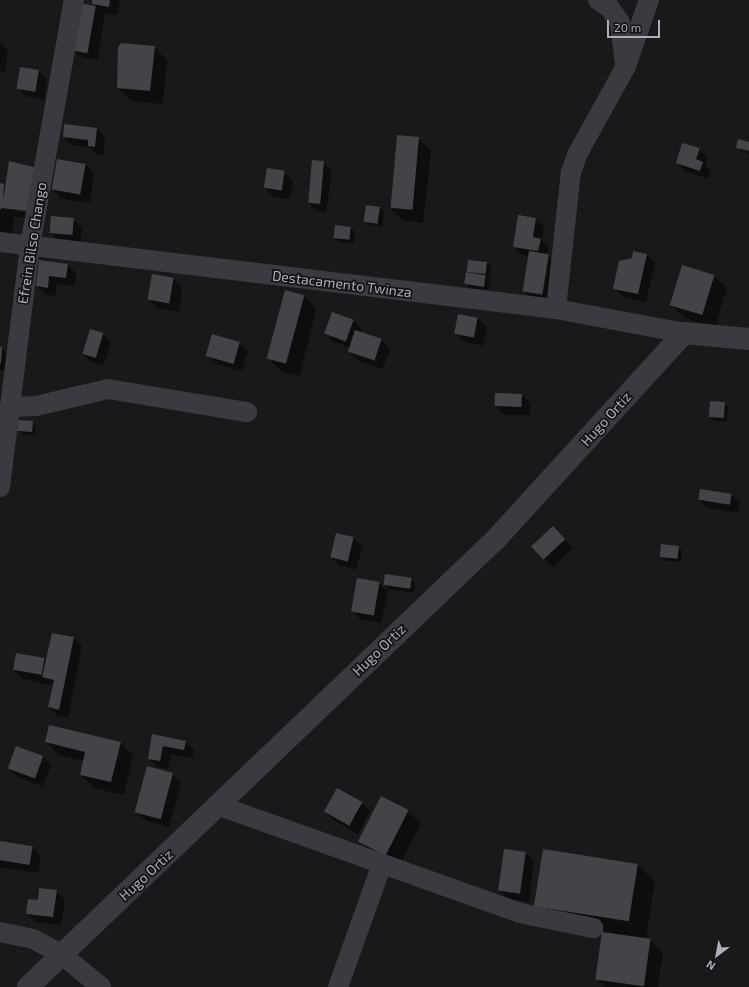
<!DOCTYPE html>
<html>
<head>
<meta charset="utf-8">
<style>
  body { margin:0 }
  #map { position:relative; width:749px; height:987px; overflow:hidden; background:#19191b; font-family:"Exo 2",sans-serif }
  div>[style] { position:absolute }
  .shadow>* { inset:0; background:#0007; transform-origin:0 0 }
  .building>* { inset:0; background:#434448; transform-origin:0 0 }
  .minor>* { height:20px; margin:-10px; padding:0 10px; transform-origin:10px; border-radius:10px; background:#3a3b40 }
  .tertiary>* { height:22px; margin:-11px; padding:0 11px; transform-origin:11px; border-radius:11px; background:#3a3b40 }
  span { translate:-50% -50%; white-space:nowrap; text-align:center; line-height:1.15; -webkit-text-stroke:3.5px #141416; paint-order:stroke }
  .street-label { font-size:14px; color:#acafba }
  .north { position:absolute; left:697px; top:935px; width:40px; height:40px; -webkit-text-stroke:3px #141416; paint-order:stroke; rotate:212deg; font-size:11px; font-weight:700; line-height:16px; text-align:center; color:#acafba }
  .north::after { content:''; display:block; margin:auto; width:14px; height:18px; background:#acafba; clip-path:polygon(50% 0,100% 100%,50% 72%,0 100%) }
  .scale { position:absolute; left:607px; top:20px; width:53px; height:18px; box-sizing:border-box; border:2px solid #acafba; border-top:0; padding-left:5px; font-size:12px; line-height:14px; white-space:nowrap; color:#acafba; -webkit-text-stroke:3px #141416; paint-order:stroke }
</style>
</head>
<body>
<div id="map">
  <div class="shadow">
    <div style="clip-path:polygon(93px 0,120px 0,118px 15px,105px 13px,98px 60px,82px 58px,73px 49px)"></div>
    <div style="clip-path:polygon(0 43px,8px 51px,5px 72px,0 71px)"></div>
    <div style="clip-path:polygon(154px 47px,167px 60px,163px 104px,131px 101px,118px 88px)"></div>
    <div style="clip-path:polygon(38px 71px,47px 79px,44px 99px,27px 97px,18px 89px)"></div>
    <div style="clip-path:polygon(97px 129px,105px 137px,103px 155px,97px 155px,90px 147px,72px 145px,64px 137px)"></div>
    <div style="clip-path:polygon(418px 138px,431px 151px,423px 223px,402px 220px,390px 208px)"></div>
    <div style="clip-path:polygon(749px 143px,749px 154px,737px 148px)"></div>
    <div style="clip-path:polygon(699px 149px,708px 158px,705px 166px,711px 171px,708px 179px,685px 171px,677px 163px)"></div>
    <div style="clip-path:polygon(evenodd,10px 162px,37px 169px,46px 178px,36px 220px,14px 216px,12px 239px,0 238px,0 184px,6px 187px,10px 162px,15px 209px,33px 211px,32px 213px,15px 211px,15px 209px)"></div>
    <div style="clip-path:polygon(323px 162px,332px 171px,326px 213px,317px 211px,308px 203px)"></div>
    <div style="clip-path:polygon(85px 164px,94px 173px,90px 203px,62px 199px,53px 190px)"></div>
    <div style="clip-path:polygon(285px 172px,293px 181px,290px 199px,273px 197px,265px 188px)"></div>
    <div style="clip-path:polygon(380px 208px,384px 212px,382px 227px,370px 225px,366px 221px)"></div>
    <div style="clip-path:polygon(73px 219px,82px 228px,80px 244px,58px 241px,50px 233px)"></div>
    <div style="clip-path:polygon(535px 219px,544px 227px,542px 241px,549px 248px,547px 255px,557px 264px,552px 303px,533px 300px,524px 291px,529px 256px,522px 255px,514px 247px)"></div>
    <div style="clip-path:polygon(351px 228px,355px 232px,354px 243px,339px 242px,335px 238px)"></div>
    <div style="clip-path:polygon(647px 255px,655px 263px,646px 302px,623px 297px,614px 288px)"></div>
    <div style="clip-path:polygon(40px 261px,68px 265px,76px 273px,75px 286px,57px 284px,56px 296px,45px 294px,37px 286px)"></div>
    <div style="clip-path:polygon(469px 261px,487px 263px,491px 267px,490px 278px,487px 277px,490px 280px,488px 290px,470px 288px,466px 284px)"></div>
    <div style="clip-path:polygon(714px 276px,727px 288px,715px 327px,684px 318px,671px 305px)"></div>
    <div style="clip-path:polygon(174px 279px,182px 288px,179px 312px,157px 308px,149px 300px)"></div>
    <div style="clip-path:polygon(304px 296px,316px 309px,300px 376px,282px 372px,269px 359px)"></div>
    <div style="clip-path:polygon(459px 316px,478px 319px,487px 327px,483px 346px,465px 342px,456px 334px)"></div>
    <div style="clip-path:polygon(354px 321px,362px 329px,361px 333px,381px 340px,390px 349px,383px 369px,357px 360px,349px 352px,350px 348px,334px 342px,326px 334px)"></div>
    <div style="clip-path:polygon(102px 333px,111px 342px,103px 366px,92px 362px,83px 354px)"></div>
    <div style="clip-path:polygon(239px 343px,248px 351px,242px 371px,216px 364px,208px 356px)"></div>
    <div style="clip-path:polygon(0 348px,10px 356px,9px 370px,0 370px)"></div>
    <div style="clip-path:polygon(522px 395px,530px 403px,530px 415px,504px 415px,495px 406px)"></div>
    <div style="clip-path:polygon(724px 403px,728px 407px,727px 422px,713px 420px,709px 416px)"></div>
    <div style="clip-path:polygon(32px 422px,36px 426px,35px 435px,22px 434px,18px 430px)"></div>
    <div style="clip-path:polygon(731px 495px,740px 503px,738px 513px,708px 508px,699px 500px)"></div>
    <div style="left:553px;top:528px;width:28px;height:28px;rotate:45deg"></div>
    <div style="clip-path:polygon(337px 534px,354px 538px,362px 547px,356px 570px,339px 565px,331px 557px)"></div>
    <div style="clip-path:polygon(678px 547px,682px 551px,681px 562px,666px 561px,662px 557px)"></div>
    <div style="clip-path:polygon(411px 579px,415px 583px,414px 593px,388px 589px,384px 585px)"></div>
    <div style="clip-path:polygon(379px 583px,388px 592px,381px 623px,360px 619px,352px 610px)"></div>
    <div style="clip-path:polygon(73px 638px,82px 646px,68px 718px,57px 716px,49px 707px,53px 686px,23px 679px,14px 670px,44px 659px,47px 661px)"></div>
    <div style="clip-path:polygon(153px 736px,186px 742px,194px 750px,193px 758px,171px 754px,168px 769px,157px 767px,149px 759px)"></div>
    <div style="clip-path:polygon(46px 742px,120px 742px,133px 755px,124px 795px,94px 788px,81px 775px,84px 761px,59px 755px)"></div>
    <div style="clip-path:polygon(17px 747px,43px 757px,51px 765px,43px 787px,18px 777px,9px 769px)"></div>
    <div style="clip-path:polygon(172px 774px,181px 783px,169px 827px,145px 820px,136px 812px)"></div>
    <div style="clip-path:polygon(338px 790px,362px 803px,370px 811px,358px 834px,334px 820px,325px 812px)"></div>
    <div style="clip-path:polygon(408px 811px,421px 824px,398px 867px,372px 853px,359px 840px)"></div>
    <div style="clip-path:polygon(0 842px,32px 847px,41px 856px,38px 873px,0 867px)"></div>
    <div style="clip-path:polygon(543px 850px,638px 865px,655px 882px,646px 939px,650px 940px,663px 953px,658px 987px,605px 987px,596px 978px,603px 931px,552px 923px,535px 906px)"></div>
    <div style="clip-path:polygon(526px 853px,534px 861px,529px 902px,508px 899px,500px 890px)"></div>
    <div style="clip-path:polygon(56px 891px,65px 900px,61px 925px,36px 922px,27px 914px)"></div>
  </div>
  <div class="building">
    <div style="clip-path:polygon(92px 0,110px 0,109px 7px,92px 4px)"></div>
    <div style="left:79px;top:3px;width:17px;height:48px;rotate:10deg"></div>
    <div style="clip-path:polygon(121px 43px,155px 46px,150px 91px,117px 88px,118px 47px)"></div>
    <div style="left:20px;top:67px;width:19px;height:22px;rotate:9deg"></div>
    <div style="clip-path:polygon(64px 124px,97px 128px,95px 147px,88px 146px,88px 140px,63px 137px)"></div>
    <div style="left:397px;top:135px;width:22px;height:73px;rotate:5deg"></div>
    <div style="clip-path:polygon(738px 139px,749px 142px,749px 151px,736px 148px)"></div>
    <div style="clip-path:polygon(682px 143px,700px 148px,696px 159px,703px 162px,700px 171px,676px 163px)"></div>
    <div style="left:57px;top:159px;width:29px;height:31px;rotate:10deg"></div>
    <div style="left:312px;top:160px;width:12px;height:43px;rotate:5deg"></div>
    <div style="clip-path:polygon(9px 161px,38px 168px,27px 211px,1px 208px,0 211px,0 183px,4px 184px,3px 201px)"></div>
    <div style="left:267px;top:168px;width:18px;height:20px;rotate:9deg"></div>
    <div style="left:366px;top:205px;width:14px;height:17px;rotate:8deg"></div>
    <div style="clip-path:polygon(518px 215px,536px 218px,533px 237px,541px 239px,538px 251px,513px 247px)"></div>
    <div style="left:51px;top:216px;width:23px;height:17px;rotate:5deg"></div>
    <div style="left:335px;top:225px;width:16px;height:13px;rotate:7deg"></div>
    <div style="left:529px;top:251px;width:20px;height:41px;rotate:9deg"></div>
    <div style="clip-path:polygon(633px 251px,647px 254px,638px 294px,613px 289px,619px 261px,632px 258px)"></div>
    <div style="clip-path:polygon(39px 260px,68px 264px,66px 278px,49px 276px,48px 288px,36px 286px)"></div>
    <div style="left:468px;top:260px;width:19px;height:12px;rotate:6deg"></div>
    <div style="left:682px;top:265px;width:34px;height:42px;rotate:17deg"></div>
    <div style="left:466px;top:272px;width:20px;height:12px;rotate:9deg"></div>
    <div style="left:152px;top:274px;width:22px;height:26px;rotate:10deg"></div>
    <div style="left:285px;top:290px;width:20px;height:71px;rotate:15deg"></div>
    <div style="left:332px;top:312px;width:23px;height:23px;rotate:20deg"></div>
    <div style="left:458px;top:314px;width:20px;height:20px;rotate:11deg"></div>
    <div style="left:90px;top:329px;width:14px;height:26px;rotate:17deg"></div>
    <div style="left:355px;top:330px;width:28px;height:23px;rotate:18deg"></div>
    <div style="left:212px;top:334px;width:29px;height:23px;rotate:16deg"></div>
    <div style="clip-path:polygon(0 347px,2px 347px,1px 363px,0 363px)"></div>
    <div style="left:495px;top:393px;width:27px;height:13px;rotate:2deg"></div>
    <div style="left:710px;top:401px;width:15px;height:16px;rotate:4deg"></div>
    <div style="left:18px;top:420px;width:15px;height:11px;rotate:4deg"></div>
    <div style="left:700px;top:489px;width:32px;height:11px;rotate:9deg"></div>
    <div style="left:553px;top:526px;width:18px;height:30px;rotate:47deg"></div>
    <div style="left:336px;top:533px;width:18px;height:25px;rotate:13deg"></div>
    <div style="left:661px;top:544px;width:18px;height:13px;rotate:6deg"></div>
    <div style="left:385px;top:574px;width:27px;height:11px;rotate:8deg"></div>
    <div style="left:357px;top:578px;width:23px;height:34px;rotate:10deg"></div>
    <div style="clip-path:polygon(52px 633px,74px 637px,59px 710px,48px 707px,54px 680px,42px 677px)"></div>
    <div style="left:16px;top:653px;width:29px;height:17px;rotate:10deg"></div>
    <div style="clip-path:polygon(49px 725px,121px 742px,111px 782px,80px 775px,85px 752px,45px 742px)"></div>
    <div style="clip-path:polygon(152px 734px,186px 741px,184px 750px,163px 746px,160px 761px,148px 759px)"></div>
    <div style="left:16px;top:746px;width:29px;height:24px;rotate:20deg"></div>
    <div style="left:147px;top:766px;width:27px;height:48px;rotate:15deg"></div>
    <div style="left:337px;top:788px;width:29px;height:27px;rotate:29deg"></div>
    <div style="left:381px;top:796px;width:31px;height:51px;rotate:27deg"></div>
    <div style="left:0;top:841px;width:33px;height:19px;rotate:9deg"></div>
    <div style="left:504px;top:849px;width:22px;height:42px;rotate:8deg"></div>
    <div style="left:543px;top:849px;width:96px;height:58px;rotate:9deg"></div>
    <div style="clip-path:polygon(39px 888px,57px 890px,53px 917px,26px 914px,28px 899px,38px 900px)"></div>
    <div style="left:602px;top:932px;width:49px;height:48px;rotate:8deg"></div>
  </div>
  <div class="minor">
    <div style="left:598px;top:0;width:14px;rotate:34deg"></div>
    <div style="left:610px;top:8px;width:18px;rotate:56deg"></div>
    <div style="left:620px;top:23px;width:41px;rotate:83deg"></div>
    <div style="left:0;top:242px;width:560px;rotate:6.87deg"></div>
    <div style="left:556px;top:309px;width:130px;rotate:10.6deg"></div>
    <div style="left:556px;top:309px;width:138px;rotate:-83.8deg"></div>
    <div style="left:571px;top:172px;width:20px;rotate:-70deg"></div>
    <div style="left:578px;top:153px;width:99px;rotate:-61.1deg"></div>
    <div style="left:626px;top:66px;width:70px;rotate:-70.8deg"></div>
    <div style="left:10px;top:407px;width:26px;rotate:-2deg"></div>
    <div style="left:36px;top:406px;width:74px;rotate:-13.3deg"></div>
    <div style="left:108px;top:389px;width:141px;rotate:9.4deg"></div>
    <div style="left:0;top:487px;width:243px;rotate:-82.9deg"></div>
    <div style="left:30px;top:246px;width:250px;rotate:-79.9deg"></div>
    <div style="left:217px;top:805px;width:322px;rotate:19.6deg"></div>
    <div style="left:520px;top:913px;width:75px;rotate:11.6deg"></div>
    <div style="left:0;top:932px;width:34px;rotate:12deg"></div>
    <div style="left:33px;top:939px;width:32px;rotate:28deg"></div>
    <div style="left:61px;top:954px;width:52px;rotate:39.5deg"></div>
    <div style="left:338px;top:987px;width:131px;rotate:-70.3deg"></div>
  </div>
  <div class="tertiary">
    <div style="left:28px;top:987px;width:648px;rotate:-43.75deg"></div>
    <div style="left:496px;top:539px;width:279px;rotate:-47.6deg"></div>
    <div style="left:684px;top:333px;width:65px;rotate:5.3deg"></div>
  </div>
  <div class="street-label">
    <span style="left:32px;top:243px;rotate:-81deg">Efrein Bilso Chango</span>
    <span style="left:342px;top:284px;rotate:7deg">Destacamento Twinza</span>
    <span style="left:606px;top:419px;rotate:-48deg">Hugo Ortiz</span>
    <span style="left:379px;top:650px;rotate:-44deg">Hugo Ortiz</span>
    <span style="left:146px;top:875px;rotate:-43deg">Hugo Ortiz</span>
  </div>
  <div class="north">N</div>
  <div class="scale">20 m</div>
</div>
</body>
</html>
